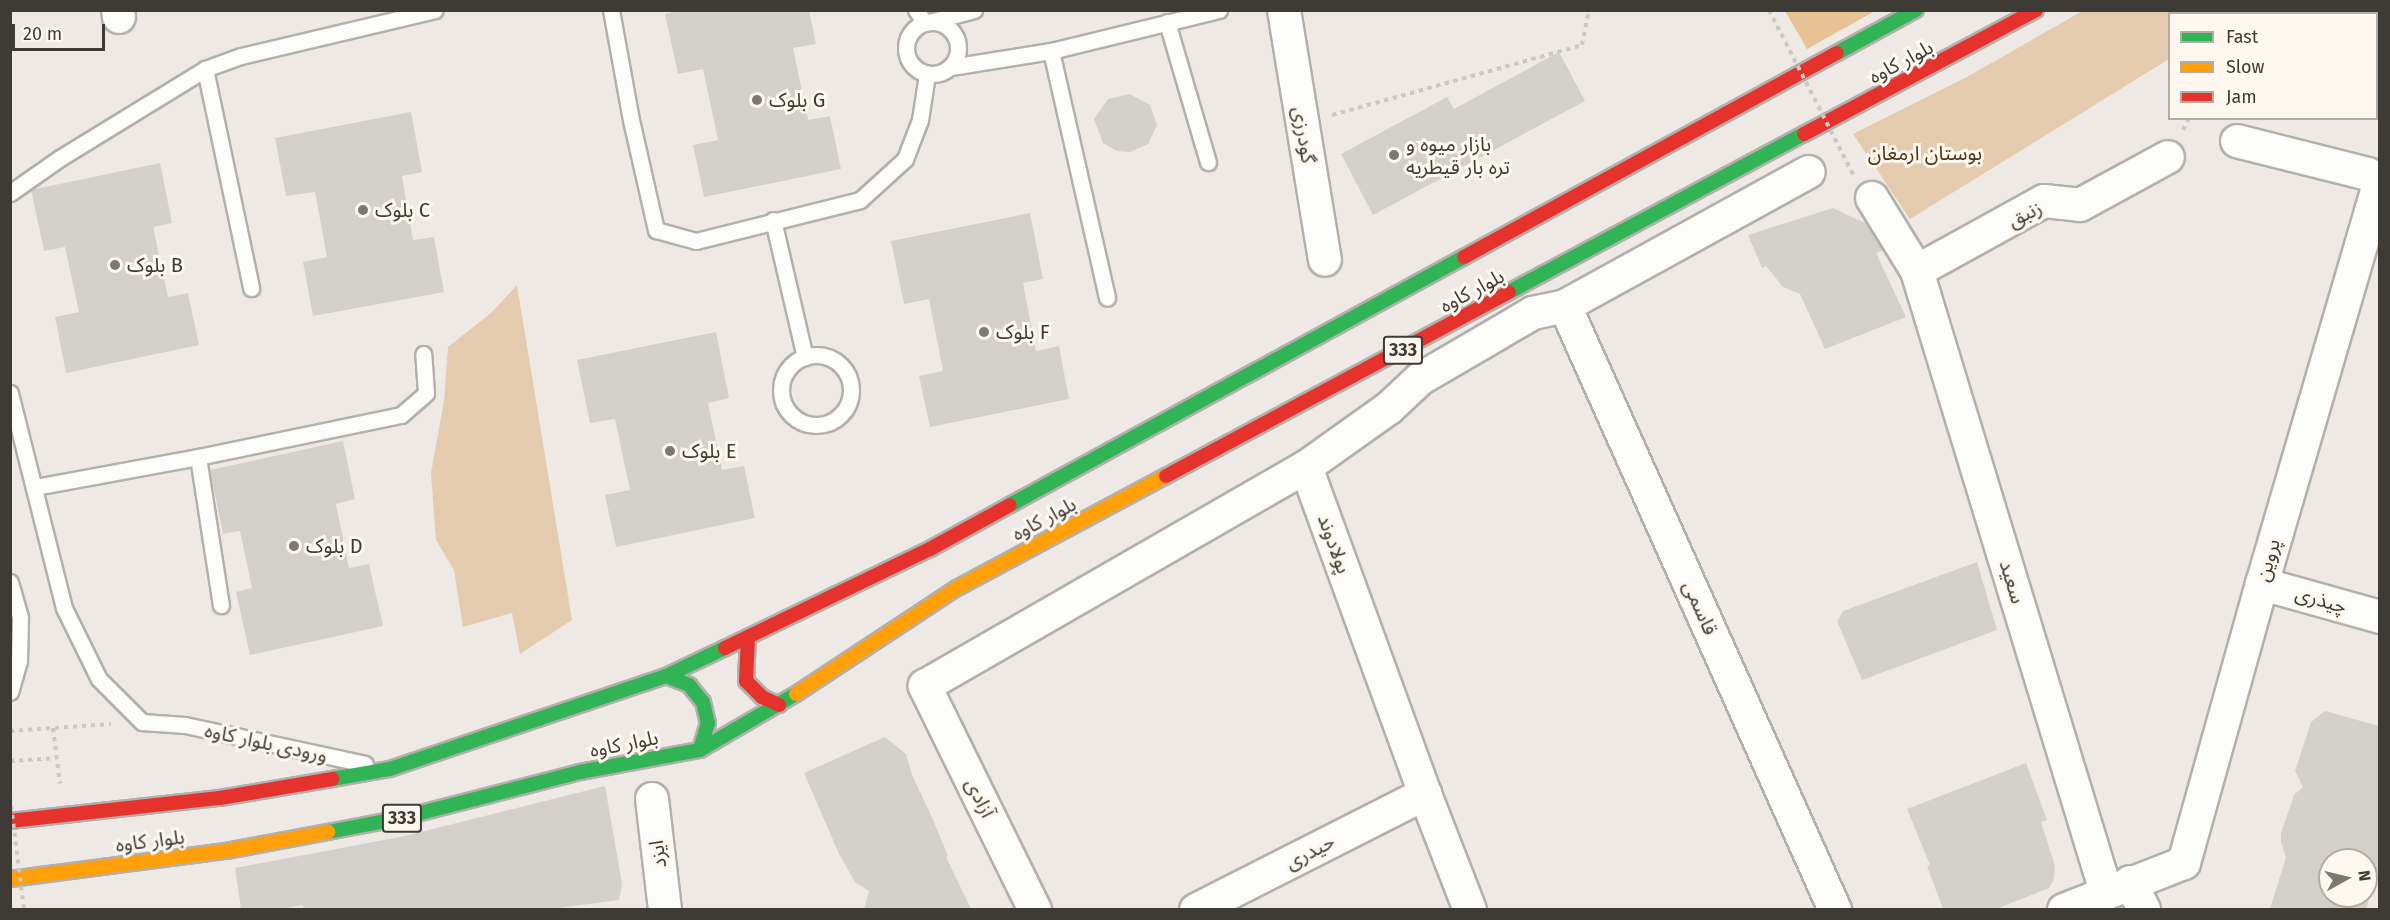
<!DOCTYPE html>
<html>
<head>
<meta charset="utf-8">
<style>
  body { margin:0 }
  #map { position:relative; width:2390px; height:920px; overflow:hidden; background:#eee9e4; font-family:"Fira Sans","Noto Sans Arabic",sans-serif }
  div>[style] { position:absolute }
  .green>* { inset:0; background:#e5cbad }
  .forest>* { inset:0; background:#e7c295 }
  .building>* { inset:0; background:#d3d0cc }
  .path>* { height:4px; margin-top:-2px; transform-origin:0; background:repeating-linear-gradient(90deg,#cac8c6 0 4.5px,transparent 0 9px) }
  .roads { filter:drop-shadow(2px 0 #b3afab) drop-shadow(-2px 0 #b3afab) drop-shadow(0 2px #b3afab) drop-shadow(0 -2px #b3afab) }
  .lane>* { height:15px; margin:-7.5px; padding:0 7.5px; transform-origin:7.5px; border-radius:7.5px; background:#fcfcfb }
  .lane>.ring { margin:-7.5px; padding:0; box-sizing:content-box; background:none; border:15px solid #fcfcfb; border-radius:50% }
  .street>* { height:32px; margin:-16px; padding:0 16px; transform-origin:16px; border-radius:16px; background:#fcfcfb }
  .fast>* { height:14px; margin:-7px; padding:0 7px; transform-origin:7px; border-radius:7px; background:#30b455 }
  .slow>* { height:14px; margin:-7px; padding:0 7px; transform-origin:7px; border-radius:7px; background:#ff9f0a }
  .jam>* { height:14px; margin:-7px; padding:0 7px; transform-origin:7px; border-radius:7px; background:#e5322d }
  .path-bridge>* { height:4px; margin-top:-2px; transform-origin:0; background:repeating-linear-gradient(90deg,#cac8c6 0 4.5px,transparent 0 9px) }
  .dots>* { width:16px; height:16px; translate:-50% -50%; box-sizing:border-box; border:3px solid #fef7f0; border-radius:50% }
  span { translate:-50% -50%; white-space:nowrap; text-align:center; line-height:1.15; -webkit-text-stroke:6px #fef7f0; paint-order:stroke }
  .shield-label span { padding:2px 4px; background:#fef7f0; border:2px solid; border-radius:4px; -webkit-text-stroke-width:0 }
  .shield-label { font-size:18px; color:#3e3b37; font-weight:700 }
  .street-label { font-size:20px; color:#3e3b37 }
  .poi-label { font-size:20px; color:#3e3b37 }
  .left { translate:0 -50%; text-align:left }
  .park-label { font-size:20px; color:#4f3514 }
  .frame { position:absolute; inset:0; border:12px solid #3e3b37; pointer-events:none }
  .legend { position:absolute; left:2168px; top:12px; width:210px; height:108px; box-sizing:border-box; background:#fef7f0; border:2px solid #b1aca6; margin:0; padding:8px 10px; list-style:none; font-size:18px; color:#3e3b37 }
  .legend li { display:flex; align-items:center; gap:12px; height:30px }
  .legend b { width:30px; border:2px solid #b1aca6 }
  .north { position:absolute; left:2318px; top:848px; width:60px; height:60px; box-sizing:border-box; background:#fef7f0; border:2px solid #b1aca6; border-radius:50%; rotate:82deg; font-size:16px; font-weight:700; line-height:24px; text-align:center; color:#3e3b37 }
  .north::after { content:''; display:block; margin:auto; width:21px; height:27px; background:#7c7874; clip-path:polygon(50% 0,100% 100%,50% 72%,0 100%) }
  .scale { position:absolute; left:12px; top:24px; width:93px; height:27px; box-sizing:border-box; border:3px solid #3e3b37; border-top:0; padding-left:8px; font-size:18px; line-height:21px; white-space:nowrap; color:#3e3b37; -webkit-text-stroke:4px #fef7f0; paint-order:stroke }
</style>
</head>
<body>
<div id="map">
  <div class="green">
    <div style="clip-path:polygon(2084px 10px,2248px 11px,2243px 14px,2170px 14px,2169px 59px,1910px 219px,1853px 134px,1967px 77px)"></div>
    <div style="clip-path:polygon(517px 285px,572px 620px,520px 654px,512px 613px,463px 627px,454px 570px,436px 540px,431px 473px,444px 401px,448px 347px,491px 313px)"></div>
  </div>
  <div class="forest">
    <div style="clip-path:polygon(1785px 11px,1875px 11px,1807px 49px)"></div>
  </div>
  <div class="building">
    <div style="clip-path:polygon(683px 10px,809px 10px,816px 44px,793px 48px,808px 120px,830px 116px,841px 169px,704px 197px,693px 145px,718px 140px,703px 69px,678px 74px,665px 14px)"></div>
    <div style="clip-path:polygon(1559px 52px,1585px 101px,1373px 215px,1341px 154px,1447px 97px,1454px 109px)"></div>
    <div style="clip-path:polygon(1130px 94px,1150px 105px,1157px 125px,1148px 144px,1130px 152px,1117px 151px,1103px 143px,1094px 119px,1108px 99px)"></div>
    <div style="clip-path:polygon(411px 112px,422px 172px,402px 176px,413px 240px,434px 237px,444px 292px,313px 316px,303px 262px,327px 257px,315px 192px,286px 196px,275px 138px)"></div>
    <div style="clip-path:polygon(160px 163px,172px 223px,153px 227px,168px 297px,188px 293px,199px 345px,66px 373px,55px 317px,79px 312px,65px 247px,44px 251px,31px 190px)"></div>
    <div style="clip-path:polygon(1833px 208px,1867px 224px,1883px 250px,1876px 253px,1906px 317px,1825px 349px,1800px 294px,1783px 287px,1766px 266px,1762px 268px,1748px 235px)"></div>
    <div style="clip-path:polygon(1030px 213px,1043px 279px,1023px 283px,1036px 351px,1059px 346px,1069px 399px,930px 427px,919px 376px,943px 371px,929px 299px,904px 304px,891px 241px)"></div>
    <div style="clip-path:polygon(716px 332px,729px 398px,708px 403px,722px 470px,744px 466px,755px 518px,616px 547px,605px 495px,630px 490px,615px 419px,590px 423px,577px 360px)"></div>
    <div style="clip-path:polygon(343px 441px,355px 499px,336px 504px,349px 568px,369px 564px,383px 626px,250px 655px,236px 592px,252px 588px,240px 531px,223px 534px,210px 470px)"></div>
    <div style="clip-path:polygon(1977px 562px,1997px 630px,1862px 680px,1837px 621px,1843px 611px)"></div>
    <div style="clip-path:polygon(evenodd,2325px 711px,2379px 726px,2379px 868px,2366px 909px,2270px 909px,2286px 857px,2281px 843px,2281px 833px,2294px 795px,2303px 787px,2295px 771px,2311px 722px,2325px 711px,2330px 860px,2366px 860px,2366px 896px,2330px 896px,2330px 860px)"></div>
    <div style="clip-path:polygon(885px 737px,906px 754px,912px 775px,931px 815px,948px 856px,946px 857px,971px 909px,864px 909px,869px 891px,855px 882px,839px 854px,804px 773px)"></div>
    <div style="clip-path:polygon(2026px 763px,2047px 820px,2041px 822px,2055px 866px,2054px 879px,2049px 888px,1996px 909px,1943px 909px,1927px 866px,1930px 865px,1907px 809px)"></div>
    <div style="clip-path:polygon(605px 786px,622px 884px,619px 900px,551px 909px,304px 909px,303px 905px,279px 909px,241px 909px,235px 868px,405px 836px)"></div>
  </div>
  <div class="path">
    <div style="left:1332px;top:115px;width:260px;rotate:-15.6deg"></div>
    <div style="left:1582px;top:45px;width:36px;rotate:-79deg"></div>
    <div style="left:2183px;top:130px;width:13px;rotate:-63deg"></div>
    <div style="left:53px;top:728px;width:56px;rotate:82.9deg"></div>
    <div style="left:10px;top:731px;width:101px;rotate:-4deg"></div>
    <div style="left:10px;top:761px;width:47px;rotate:-3.7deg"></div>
  </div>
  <div class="roads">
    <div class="lane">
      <div style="left:611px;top:10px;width:112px;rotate:79.7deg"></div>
      <div style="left:631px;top:120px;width:113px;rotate:77.2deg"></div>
      <div style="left:656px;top:230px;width:41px;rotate:15.4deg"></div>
      <div style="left:696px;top:241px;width:169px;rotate:-14deg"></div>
      <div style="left:860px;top:200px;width:61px;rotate:-42.3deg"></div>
      <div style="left:905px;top:159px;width:42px;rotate:-69deg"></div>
      <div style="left:920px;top:120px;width:47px;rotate:-81.3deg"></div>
      <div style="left:916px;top:10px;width:16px;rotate:55deg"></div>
      <div style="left:925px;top:23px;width:51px;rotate:-14.9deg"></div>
      <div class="ring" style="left:906px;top:22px;width:37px;height:37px"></div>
      <div style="left:1167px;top:22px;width:146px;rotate:73.7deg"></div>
      <div style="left:1051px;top:51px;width:253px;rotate:77.2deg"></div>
      <div style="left:951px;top:67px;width:101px;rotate:-9.1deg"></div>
      <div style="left:1051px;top:51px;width:173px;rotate:-13.7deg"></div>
      <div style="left:205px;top:69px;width:224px;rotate:78.1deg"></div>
      <div style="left:10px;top:193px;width:61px;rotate:-35deg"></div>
      <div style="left:60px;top:158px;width:170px;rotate:-31.5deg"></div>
      <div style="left:205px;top:69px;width:38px;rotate:-20deg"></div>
      <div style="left:241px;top:56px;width:199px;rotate:-13.3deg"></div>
      <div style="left:773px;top:220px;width:141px;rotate:76.9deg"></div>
      <div class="ring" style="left:781px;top:355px;width:55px;height:55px"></div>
      <div style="left:10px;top:393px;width:222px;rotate:75.9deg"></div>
      <div style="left:64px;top:608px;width:79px;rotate:63.8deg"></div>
      <div style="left:99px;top:679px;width:61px;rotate:45deg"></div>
      <div style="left:142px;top:722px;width:43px;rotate:4deg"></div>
      <div style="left:185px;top:725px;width:184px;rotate:12.2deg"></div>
      <div style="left:198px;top:457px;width:150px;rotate:81.2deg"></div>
      <div style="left:35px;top:487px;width:166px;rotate:-10.4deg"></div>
      <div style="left:198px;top:457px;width:207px;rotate:-11.7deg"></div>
      <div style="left:401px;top:415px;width:33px;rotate:-41deg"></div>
      <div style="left:426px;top:393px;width:39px;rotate:-94deg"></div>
      <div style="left:10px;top:582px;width:37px;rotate:74deg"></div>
      <div style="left:20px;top:618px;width:43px;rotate:91.3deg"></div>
      <div style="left:19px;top:661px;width:32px;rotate:106deg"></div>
    </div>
    <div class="street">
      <div style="left:118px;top:10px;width:7px;rotate:82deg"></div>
      <div style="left:1284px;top:10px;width:253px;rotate:80.7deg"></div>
      <div style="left:2283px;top:14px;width:6px;rotate:-39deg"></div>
      <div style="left:1872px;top:198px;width:86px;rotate:58.3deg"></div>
      <div style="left:1917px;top:271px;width:649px;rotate:73.07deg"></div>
      <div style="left:1917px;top:271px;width:145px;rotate:-28.9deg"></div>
      <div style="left:2044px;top:201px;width:36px;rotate:6deg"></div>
      <div style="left:2080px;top:205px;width:100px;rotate:-28.6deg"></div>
      <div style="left:1565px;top:306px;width:662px;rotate:65.91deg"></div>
      <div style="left:1306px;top:467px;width:348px;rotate:70deg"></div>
      <div style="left:1425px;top:794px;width:124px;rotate:68.8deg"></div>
      <div style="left:2262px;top:584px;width:123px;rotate:15.6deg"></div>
      <div style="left:652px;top:799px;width:112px;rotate:83.3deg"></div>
      <div style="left:2130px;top:882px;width:31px;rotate:63deg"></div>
      <div style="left:1035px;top:910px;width:250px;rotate:-116.2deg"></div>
      <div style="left:925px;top:686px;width:439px;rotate:-29.9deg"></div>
      <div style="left:1306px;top:467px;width:102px;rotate:-35.4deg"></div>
      <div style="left:1389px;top:408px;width:42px;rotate:-43.1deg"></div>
      <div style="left:1420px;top:379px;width:131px;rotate:-30.3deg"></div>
      <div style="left:1533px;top:313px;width:33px;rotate:-12deg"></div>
      <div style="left:1565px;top:306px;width:278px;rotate:-28.8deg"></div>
      <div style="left:1196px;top:910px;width:257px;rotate:-26.9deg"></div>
      <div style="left:2064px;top:910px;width:129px;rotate:-21.4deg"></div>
      <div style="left:2184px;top:863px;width:290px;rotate:-74.4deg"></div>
      <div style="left:2262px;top:584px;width:409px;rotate:-73.7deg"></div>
      <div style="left:2377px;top:192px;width:13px;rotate:-94deg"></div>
      <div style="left:2376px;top:179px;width:9px;rotate:-148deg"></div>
      <div style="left:2368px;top:174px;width:135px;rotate:-165.9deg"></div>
    </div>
    <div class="fast">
      <div style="left:1837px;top:53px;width:90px;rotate:-28.6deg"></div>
      <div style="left:1509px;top:292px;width:335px;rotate:-28.2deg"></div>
      <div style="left:1010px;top:505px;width:517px;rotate:-28.65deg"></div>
      <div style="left:666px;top:676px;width:25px;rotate:21deg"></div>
      <div style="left:689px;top:685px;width:22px;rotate:51deg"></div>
      <div style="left:703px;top:702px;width:22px;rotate:77deg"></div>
      <div style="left:708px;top:723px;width:28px;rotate:107deg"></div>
      <div style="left:332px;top:779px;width:59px;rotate:-9.8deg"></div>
      <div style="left:390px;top:769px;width:291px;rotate:-18.6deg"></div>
      <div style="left:666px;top:676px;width:65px;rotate:-25.4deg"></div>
      <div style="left:328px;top:832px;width:74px;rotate:-10.9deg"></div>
      <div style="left:401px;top:818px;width:185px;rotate:-14.4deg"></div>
      <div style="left:580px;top:772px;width:122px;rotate:-10.4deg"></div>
      <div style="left:700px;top:750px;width:111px;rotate:-30.3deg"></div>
    </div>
    <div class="slow">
      <div style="left:796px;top:694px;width:193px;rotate:-33.4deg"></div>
      <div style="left:957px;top:588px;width:237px;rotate:-28.2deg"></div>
      <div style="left:10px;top:879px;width:218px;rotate:-7.4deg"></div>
      <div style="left:226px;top:851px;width:104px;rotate:-10.6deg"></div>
    </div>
    <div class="jam">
      <div style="left:1804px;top:134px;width:263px;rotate:-28.1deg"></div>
      <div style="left:1464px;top:257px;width:425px;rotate:-28.7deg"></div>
      <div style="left:1166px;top:476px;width:389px;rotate:-28.2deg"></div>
      <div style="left:748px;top:637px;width:44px;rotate:92.6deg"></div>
      <div style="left:746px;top:681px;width:23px;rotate:45deg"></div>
      <div style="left:762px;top:697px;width:19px;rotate:25deg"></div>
      <div style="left:725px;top:648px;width:228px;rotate:-25.8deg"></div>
      <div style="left:930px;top:549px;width:91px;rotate:-28.8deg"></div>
      <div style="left:10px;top:821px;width:211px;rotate:-6.3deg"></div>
      <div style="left:220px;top:798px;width:114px;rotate:-9.6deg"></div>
    </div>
  </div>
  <div class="path-bridge">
    <div style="left:1769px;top:10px;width:186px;rotate:62.9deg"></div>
    <div style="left:10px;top:797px;width:114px;rotate:82.9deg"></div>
  </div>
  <div class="dots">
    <div style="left:757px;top:100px;background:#7c7874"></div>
    <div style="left:1394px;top:155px;background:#7c7874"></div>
    <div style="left:363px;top:210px;background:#7c7874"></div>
    <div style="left:115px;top:265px;background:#7c7874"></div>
    <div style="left:984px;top:332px;background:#7c7874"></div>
    <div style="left:670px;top:451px;background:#7c7874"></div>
    <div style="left:294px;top:546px;background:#7c7874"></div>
  </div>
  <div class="shield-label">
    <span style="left:1403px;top:350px">333</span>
    <span style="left:402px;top:818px">333</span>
  </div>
  <div class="street-label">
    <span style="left:1901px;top:62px;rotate:-28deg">بلوار کاوه</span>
    <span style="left:1304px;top:135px;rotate:81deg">گودرزی</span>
    <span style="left:2025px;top:214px;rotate:-25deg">زنبق</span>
    <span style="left:1472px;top:291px;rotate:-28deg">بلوار کاوه</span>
    <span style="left:1044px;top:519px;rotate:-28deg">بلوار کاوه</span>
    <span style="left:1334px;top:544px;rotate:70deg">پولادوند</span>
    <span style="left:2268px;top:560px;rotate:-74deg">پروین</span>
    <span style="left:2012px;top:582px;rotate:73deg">سعید</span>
    <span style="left:2321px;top:600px;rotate:16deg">چیذری</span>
    <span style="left:1700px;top:608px;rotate:66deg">قاسمی</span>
    <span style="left:266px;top:743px;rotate:12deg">ورودی بلوار کاوه</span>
    <span style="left:624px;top:744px;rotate:-11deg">بلوار کاوه</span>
    <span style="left:980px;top:798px;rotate:64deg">آزادی</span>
    <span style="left:150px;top:841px;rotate:-7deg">بلوار کاوه</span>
    <span style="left:1310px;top:852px;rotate:-27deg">حیدری</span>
    <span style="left:658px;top:854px;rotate:-97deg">ایزد</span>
  </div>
  <div class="poi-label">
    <span class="left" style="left:769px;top:100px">بلوک G</span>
    <span class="left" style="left:1406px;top:156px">بازار میوه و<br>تره بار قیطریه</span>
    <span class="left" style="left:375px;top:210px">بلوک C</span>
    <span class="left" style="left:127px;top:265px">بلوک B</span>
    <span class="left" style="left:996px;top:332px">بلوک F</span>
    <span class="left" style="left:682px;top:451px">بلوک E</span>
    <span class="left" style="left:306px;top:546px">بلوک D</span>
  </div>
  <div class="park-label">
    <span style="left:1925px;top:153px">بوستان ارمغان</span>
  </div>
  <div class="frame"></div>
  <ul class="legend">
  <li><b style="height:8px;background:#30b455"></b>Fast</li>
  <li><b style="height:8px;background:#ff9f0a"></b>Slow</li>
  <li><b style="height:8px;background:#e5322d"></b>Jam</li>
  </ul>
  <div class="north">N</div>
  <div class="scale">20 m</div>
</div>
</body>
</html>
